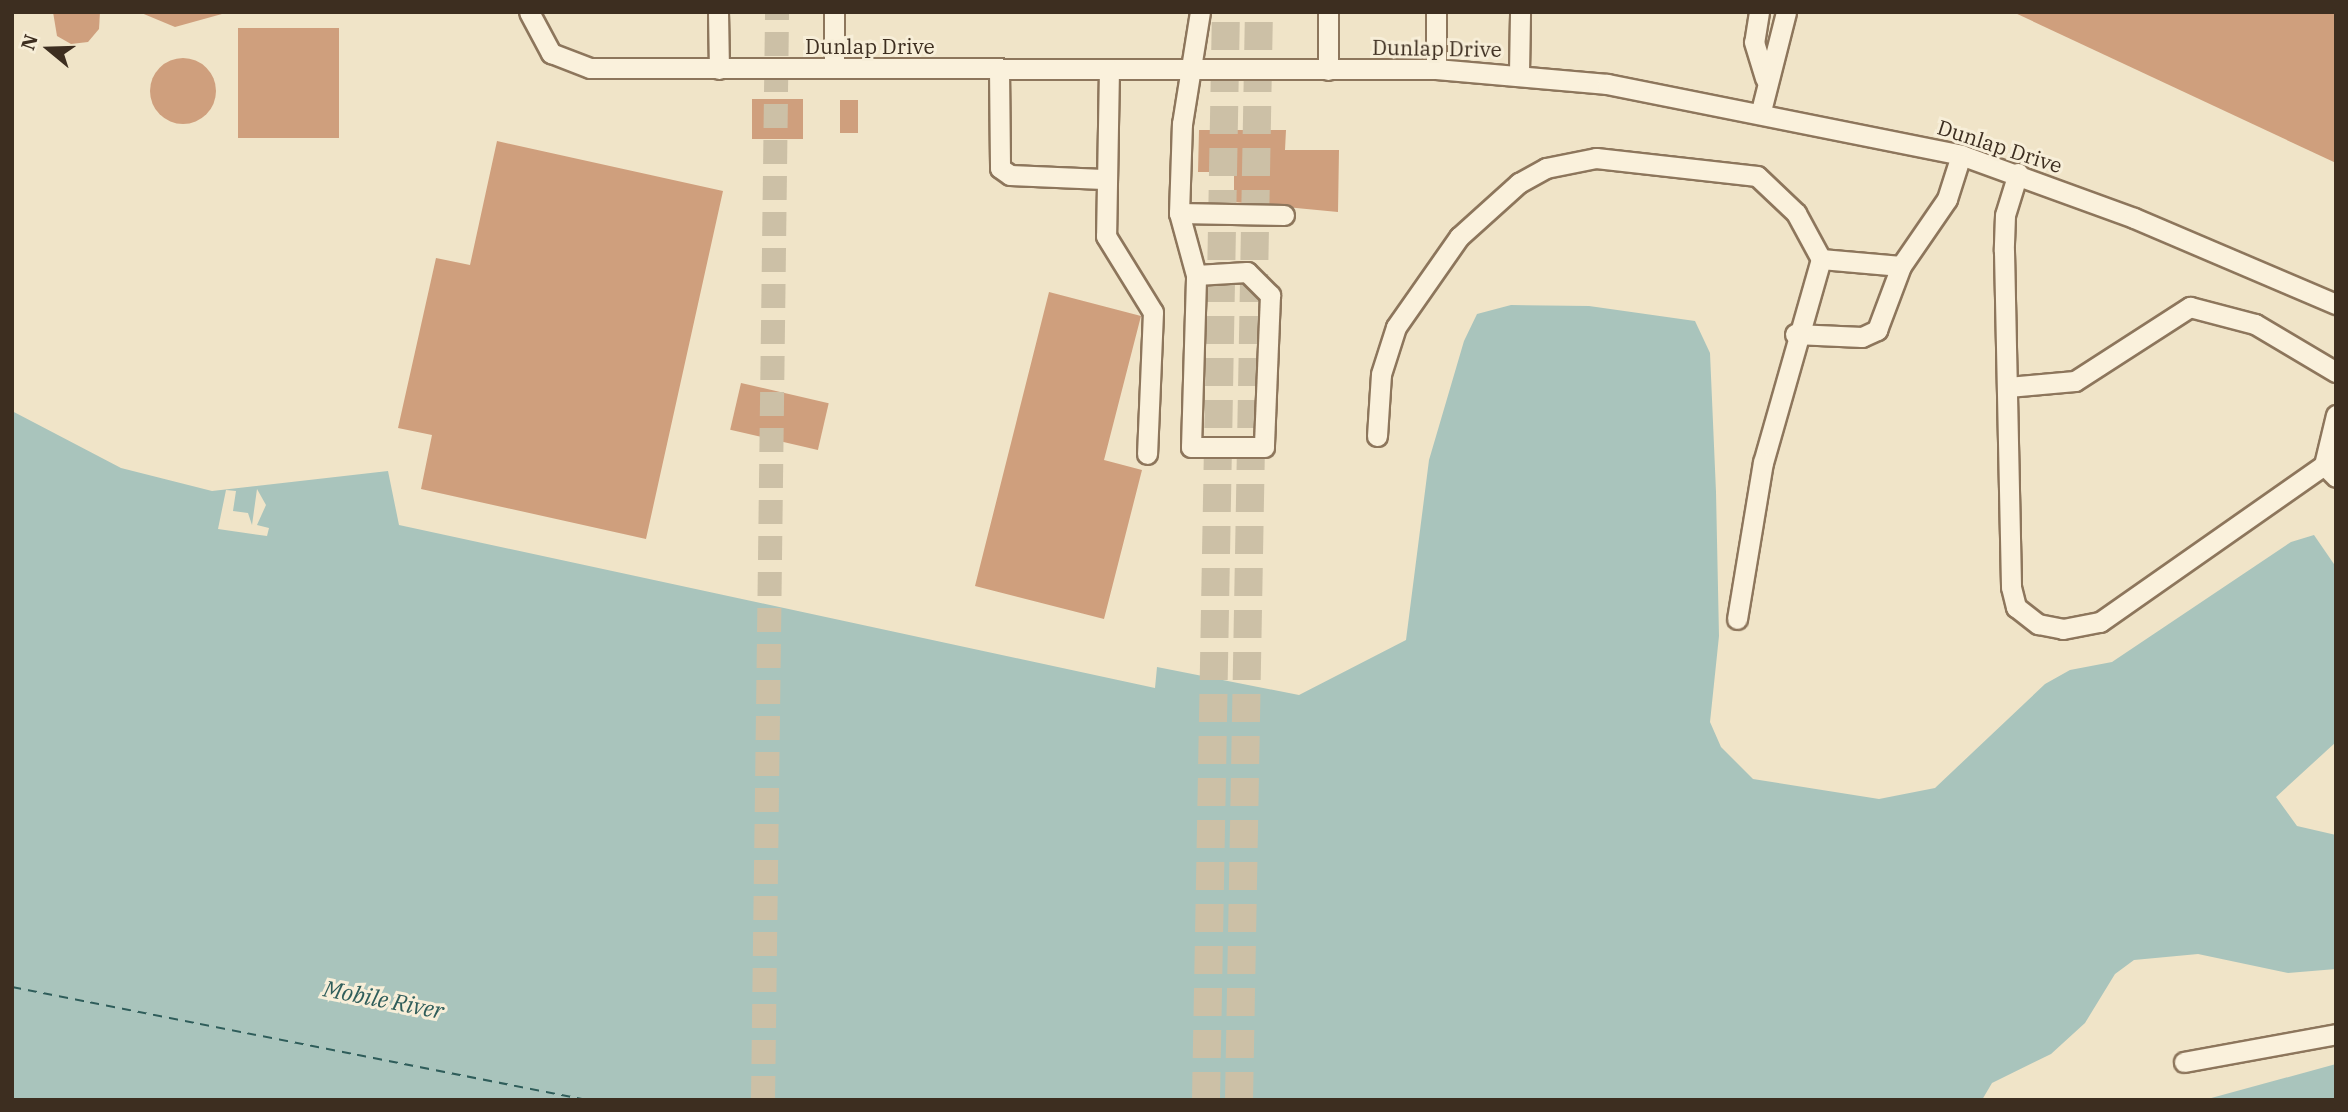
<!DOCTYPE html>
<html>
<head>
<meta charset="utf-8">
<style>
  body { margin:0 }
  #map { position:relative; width:2348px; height:1112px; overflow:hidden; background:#f0e4c8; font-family:"IBM Plex Serif",serif }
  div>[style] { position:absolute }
  .water>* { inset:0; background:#a9c4bc }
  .pier>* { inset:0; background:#f0e4c8 }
  .ferry>* { height:2px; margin-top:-1px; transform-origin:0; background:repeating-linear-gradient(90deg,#2f5d5a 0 9px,transparent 0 16px) }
  .building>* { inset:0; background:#cf9f7d; transform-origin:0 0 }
  .round { border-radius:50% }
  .major-tunnel>* { height:24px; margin-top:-12px; transform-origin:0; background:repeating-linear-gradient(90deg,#ccc0a6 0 24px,transparent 0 36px) }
  .highway-tunnel>* { height:28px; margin-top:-14px; transform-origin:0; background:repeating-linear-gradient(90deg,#ccc0a6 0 28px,transparent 0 42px) }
  .roads { filter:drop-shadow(2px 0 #8d765c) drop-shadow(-2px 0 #8d765c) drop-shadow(0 2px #8d765c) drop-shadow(0 -2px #8d765c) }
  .minor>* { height:19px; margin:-9.5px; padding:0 9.5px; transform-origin:9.5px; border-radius:9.5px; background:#faf1dc }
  span { translate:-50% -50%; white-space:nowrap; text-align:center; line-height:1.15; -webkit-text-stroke:6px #f7eed8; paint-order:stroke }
  .street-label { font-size:21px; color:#3d2e20 }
  .water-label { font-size:23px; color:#2f5d5a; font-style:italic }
  .frame { position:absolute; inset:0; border:14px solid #3d2e20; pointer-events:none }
  .north { position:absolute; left:14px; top:14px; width:70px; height:70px; -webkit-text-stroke:5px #f7eed8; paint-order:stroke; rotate:289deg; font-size:19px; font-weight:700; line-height:28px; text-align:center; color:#3d2e20 }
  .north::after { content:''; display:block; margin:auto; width:24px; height:32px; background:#3d2e20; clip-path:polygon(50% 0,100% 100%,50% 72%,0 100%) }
</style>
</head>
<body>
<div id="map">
  <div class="water">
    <div style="clip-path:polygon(1511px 305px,1589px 306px,1695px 321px,1710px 353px,1716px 492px,1719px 636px,1710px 722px,1721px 747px,1753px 779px,1879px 799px,1935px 788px,2045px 684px,2070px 670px,2112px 662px,2291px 542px,2314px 535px,2336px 567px,2336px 742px,2276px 797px,2297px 826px,2336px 835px,2336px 969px,2288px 973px,2198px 954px,2134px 960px,2115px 974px,2085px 1023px,2051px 1054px,1992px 1083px,1982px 1100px,12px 1100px,12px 411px,121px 468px,212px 491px,388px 471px,399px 525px,1155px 688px,1157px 667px,1299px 695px,1406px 640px,1429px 460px,1464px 341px,1477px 314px)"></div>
    <div style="clip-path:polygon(2336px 1064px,2336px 1100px,2204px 1100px)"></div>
  </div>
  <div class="pier">
    <div style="clip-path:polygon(257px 489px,266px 505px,257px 525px,269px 528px,267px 536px,218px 529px,226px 490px,236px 491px,233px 511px,248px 513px,252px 525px)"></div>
  </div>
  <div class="ferry">
    <div style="left:12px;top:987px;width:586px;rotate:11.12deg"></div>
  </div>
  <div class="building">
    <div style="clip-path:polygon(53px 12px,100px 12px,99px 29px,88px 42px,71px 44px,57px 36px)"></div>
    <div style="clip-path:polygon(139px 12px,221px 12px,222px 14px,175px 27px)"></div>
    <div style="clip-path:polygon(2013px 12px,2336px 12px,2336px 163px)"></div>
    <div style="left:339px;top:28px;width:110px;height:101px;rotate:90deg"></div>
    <div class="round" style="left:150px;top:58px;width:66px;height:66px"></div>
    <div style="left:752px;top:99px;width:51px;height:40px"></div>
    <div style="left:840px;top:100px;width:18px;height:33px"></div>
    <div style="clip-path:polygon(1199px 130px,1286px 130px,1285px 150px,1339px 150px,1338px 212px,1234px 202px,1234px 172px,1198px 172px)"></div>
    <div style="clip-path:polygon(497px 141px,723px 191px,646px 539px,421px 489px,432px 435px,398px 428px,436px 258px,470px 265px)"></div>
    <div style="clip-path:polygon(1049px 292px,1141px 316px,1104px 460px,1142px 470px,1104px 619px,975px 586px)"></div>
    <div style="left:741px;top:383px;width:90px;height:48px;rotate:13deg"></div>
  </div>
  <div class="major-tunnel">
    <div style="left:763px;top:1100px;width:1088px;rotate:-89.26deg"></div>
  </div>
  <div class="highway-tunnel">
    <div style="left:1206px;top:1100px;width:1088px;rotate:-88.95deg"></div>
    <div style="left:1239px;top:1100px;width:1088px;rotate:-88.95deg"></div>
  </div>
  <div class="roads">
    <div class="minor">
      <div style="left:529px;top:12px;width:47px;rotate:61.8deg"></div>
      <div style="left:551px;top:53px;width:42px;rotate:21deg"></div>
      <div style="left:590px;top:68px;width:846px;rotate:0.07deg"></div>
      <div style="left:1436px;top:69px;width:172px;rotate:5deg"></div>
      <div style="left:1607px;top:84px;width:361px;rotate:11.3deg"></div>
      <div style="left:1961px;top:155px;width:184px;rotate:20deg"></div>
      <div style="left:2134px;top:218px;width:220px;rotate:23.1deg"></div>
      <div style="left:718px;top:12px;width:57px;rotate:89deg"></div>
      <div style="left:1759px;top:12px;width:30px;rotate:99deg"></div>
      <div style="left:1754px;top:42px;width:38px;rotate:73deg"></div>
      <div style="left:834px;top:68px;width:56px;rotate:-90deg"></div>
      <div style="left:999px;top:69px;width:99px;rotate:89.4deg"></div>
      <div style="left:1000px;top:168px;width:12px;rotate:35deg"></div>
      <div style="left:1010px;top:175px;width:93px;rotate:2.5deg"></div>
      <div style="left:1109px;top:69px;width:167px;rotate:91deg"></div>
      <div style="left:1106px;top:236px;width:89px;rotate:58.3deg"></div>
      <div style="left:1153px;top:312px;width:142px;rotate:92.4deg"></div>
      <div style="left:1436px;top:69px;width:57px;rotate:-90deg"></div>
      <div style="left:1328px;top:70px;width:58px;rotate:-90deg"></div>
      <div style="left:1519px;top:72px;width:60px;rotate:-89deg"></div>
      <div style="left:1761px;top:111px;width:102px;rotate:-75.8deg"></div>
      <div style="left:2018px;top:173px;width:44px;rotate:107.2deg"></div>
      <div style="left:2005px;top:215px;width:36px;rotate:92deg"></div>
      <div style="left:2004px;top:251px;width:336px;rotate:88.8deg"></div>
      <div style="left:2011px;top:587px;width:21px;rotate:76deg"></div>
      <div style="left:2016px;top:607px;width:28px;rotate:38deg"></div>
      <div style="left:2038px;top:624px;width:25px;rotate:11deg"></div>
      <div style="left:2063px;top:629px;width:38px;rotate:-11deg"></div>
      <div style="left:2100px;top:622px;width:274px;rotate:-35deg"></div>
      <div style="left:1179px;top:213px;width:105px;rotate:1.1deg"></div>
      <div style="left:1821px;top:259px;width:80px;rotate:5deg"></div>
      <div style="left:1901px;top:266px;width:81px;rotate:-55.5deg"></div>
      <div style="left:1947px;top:199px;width:46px;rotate:-72.3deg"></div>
      <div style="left:1247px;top:272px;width:33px;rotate:45deg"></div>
      <div style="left:1270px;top:295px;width:152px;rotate:92.3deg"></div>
      <div style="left:1264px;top:447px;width:73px;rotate:180deg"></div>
      <div style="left:1191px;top:447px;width:172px;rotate:-88.3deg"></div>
      <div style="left:1196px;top:275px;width:51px;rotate:-3.4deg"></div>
      <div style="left:1196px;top:275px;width:64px;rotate:-105.3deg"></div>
      <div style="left:1179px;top:213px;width:89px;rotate:-88.1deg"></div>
      <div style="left:1182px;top:124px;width:113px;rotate:-80.9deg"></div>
      <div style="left:1795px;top:334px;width:67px;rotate:2.6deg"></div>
      <div style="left:1862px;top:337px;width:17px;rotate:-25deg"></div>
      <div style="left:1877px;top:330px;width:68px;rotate:-69.4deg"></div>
      <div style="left:2008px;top:387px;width:67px;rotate:-5.1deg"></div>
      <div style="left:2075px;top:381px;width:137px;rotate:-32.8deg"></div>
      <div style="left:2190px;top:307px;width:67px;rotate:14.7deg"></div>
      <div style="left:2255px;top:324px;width:94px;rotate:30.7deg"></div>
      <div style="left:2336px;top:415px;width:51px;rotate:103.5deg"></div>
      <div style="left:2324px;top:465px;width:17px;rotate:45deg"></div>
      <div style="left:1377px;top:436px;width:62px;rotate:-86.3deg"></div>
      <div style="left:1381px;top:374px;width:49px;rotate:-72.3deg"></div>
      <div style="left:1396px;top:327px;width:110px;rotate:-55deg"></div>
      <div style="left:1459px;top:237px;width:81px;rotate:-42deg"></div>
      <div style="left:1519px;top:183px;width:31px;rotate:-29deg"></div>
      <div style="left:1546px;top:168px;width:51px;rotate:-11.3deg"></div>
      <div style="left:1596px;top:158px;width:162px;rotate:6.4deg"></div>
      <div style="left:1757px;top:176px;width:54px;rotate:43.5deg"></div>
      <div style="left:1796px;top:213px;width:52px;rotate:61.5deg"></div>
      <div style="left:1821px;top:259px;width:211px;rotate:105.9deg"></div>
      <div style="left:1763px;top:462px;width:159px;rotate:99.4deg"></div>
      <div style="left:2184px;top:1062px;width:155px;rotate:-10.4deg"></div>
    </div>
  </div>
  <div class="street-label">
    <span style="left:870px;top:46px">Dunlap Drive</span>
    <span style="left:1437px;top:48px;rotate:1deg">Dunlap Drive</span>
    <span style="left:2000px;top:146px;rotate:18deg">Dunlap Drive</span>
  </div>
  <div class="water-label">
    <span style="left:384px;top:999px;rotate:11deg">Mobile River</span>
  </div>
  <div class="frame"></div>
  <div class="north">N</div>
</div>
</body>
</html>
